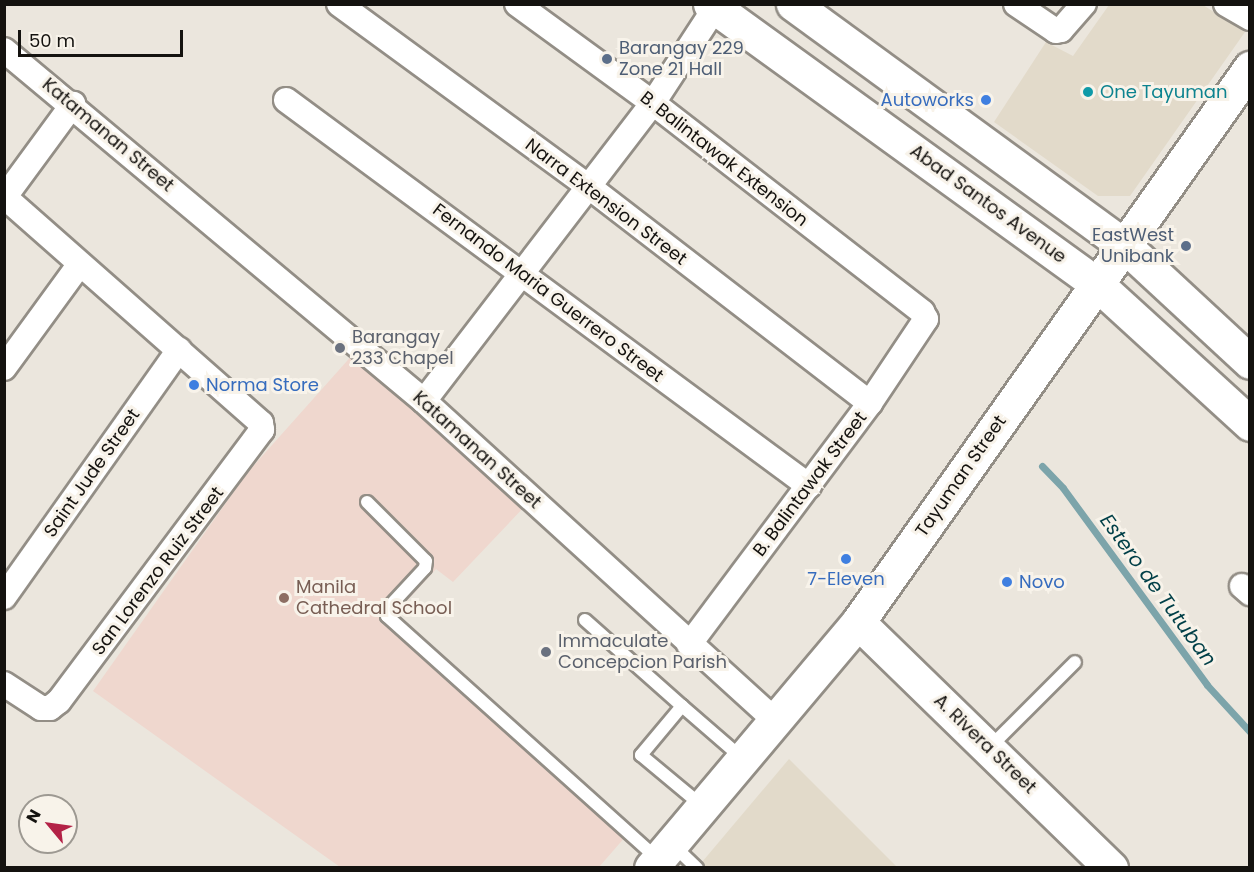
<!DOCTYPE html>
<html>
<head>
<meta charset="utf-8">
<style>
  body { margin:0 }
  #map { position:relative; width:1254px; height:872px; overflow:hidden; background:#ebe6dd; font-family:Poppins,sans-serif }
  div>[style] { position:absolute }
  .built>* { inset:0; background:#e2daca }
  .education>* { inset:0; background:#efd7ce }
  .stream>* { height:7px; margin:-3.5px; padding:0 3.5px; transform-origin:3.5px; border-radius:3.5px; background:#7ca4aa }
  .roads { filter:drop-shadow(2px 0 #938e86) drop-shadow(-2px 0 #938e86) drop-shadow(0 2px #938e86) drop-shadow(0 -2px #938e86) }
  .lane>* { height:12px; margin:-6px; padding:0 6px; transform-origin:6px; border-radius:6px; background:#fff }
  .street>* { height:24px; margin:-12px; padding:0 12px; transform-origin:12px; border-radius:12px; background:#fff }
  .secondary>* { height:33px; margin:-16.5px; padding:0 16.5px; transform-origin:16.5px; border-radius:16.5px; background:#fff }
  .primary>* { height:33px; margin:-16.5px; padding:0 16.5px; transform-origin:16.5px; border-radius:16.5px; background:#fff }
  .dots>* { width:16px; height:16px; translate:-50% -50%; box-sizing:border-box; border:3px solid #f8f3ea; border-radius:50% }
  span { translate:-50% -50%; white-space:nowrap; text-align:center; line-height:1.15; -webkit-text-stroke:6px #f8f3ea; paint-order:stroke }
  .service-label { font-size:18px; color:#4e5e75 }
  .left { translate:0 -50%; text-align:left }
  .right { translate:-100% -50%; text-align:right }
  .culture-label { font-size:18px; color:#0d838f }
  .shop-label { font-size:18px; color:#366cbe }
  .street-label { font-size:18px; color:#14120f }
  .worship-label { font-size:18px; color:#5b616d }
  .education-label { font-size:18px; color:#785e54 }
  .water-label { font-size:20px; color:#003f47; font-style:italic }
  .frame { position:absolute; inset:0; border:6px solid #14120f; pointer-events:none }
  .north { position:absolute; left:18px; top:794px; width:60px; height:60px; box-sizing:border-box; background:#f8f3ea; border:2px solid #9d9992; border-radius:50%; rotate:299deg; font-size:16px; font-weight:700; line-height:24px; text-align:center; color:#14120f }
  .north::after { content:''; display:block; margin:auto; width:21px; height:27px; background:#b32146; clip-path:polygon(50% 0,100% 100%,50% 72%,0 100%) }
  .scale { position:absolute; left:18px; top:30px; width:165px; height:27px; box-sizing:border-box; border:3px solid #14120f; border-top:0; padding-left:8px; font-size:18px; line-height:21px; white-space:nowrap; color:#14120f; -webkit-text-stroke:4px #f8f3ea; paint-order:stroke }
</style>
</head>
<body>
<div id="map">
  <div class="built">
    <div style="clip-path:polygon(1109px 5px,1203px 5px,1245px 32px,1130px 196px,1098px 196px,994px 122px,1046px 42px,1073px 56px)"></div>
    <div style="clip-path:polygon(789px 759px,897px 867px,697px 868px)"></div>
  </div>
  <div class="education">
    <div style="clip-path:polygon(355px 352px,526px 505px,453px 582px,436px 569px,395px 614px,633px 828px,599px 867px,340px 867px,93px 691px,247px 473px)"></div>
  </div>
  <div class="stream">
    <div style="left:1042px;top:466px;width:30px;rotate:46deg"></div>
    <div style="left:1063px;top:488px;width:244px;rotate:53.8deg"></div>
    <div style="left:1207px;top:685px;width:64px;rotate:47.5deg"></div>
  </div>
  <div class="roads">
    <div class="lane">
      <div style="left:367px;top:502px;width:83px;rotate:45deg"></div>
      <div style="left:426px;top:561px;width:7px;rotate:98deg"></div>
      <div style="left:425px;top:568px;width:54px;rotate:132.8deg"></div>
      <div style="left:388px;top:608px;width:8px;rotate:97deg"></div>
      <div style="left:387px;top:616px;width:364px;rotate:41.9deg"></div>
      <div style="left:585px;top:620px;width:130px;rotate:41.6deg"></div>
      <div style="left:682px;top:706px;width:64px;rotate:129.9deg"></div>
      <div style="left:641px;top:755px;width:78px;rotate:39.8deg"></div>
      <div style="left:682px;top:706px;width:79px;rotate:40.9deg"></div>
      <div style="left:990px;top:747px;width:120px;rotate:-45deg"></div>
      <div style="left:672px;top:844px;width:35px;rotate:44deg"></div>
    </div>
    <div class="street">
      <div style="left:339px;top:4px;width:308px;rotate:36.2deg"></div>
      <div style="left:588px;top:186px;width:356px;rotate:37.6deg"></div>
      <div style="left:517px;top:4px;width:168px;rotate:36.1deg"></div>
      <div style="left:653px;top:103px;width:341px;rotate:37.8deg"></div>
      <div style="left:922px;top:312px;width:8px;rotate:60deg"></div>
      <div style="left:926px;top:319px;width:101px;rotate:123.7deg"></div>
      <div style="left:870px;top:403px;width:302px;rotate:126.8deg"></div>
      <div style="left:1016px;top:4px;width:48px;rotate:34deg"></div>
      <div style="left:1056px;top:31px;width:5px;rotate:-11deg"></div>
      <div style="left:1061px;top:30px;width:35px;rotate:-49deg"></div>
      <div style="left:1226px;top:4px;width:28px;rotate:30deg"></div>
      <div style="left:4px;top:50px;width:547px;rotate:39.89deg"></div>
      <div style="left:424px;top:401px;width:476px;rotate:42.3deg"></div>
      <div style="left:286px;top:100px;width:650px;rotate:36.43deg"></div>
      <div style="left:4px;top:198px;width:117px;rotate:-53.7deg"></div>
      <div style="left:4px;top:368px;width:127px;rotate:-53.9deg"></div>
      <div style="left:424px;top:401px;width:376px;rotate:-52.5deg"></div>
      <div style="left:653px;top:103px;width:113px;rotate:-56.9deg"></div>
      <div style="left:1242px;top:586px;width:11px;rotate:41deg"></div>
      <div style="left:4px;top:597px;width:303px;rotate:-54.7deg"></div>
      <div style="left:4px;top:684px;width:44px;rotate:33deg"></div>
      <div style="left:41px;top:708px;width:9px"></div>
      <div style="left:50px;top:708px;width:11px;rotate:-38deg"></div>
      <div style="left:59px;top:701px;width:339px;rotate:-53.2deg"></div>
      <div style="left:262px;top:430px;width:7px;rotate:-98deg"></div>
      <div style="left:261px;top:423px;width:341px;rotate:-138.6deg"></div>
    </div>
    <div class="secondary">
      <div style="left:710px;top:4px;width:479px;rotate:35.9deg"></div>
      <div style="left:1098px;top:285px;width:206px;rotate:42.4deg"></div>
      <div style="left:793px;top:4px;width:412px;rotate:36.1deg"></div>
      <div style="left:1126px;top:247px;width:169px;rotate:42.8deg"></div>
      <div style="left:858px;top:622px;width:353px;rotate:44.2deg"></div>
    </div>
    <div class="primary">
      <div style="left:651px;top:868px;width:322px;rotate:-49.9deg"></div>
      <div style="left:858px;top:622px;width:679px;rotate:-54.72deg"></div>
    </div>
  </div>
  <div class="dots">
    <div style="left:607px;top:59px;background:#5c6f8a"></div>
    <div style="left:1088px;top:92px;background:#0f9aa8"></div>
    <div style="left:986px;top:100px;background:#3f7fe0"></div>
    <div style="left:1186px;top:246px;background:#5c6f8a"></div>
    <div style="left:340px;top:348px;background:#6b7280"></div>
    <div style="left:194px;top:385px;background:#3f7fe0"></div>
    <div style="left:846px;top:559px;background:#3f7fe0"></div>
    <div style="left:1007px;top:582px;background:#3f7fe0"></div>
    <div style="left:284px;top:598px;background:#8d6e63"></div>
    <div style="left:546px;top:652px;background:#6b7280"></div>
  </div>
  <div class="service-label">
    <span class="left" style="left:619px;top:59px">Barangay 229<br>Zone 21 Hall</span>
    <span class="right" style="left:1174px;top:246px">EastWest<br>Unibank</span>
  </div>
  <div class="culture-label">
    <span class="left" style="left:1100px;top:92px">One Tayuman</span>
  </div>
  <div class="shop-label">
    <span class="right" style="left:974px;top:100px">Autoworks</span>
    <span class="left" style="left:206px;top:385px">Norma Store</span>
    <span style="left:846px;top:579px">7-Eleven</span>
    <span class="left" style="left:1019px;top:582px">Novo</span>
  </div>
  <div class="street-label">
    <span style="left:108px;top:135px;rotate:40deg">Katamanan Street</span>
    <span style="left:724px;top:159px;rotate:38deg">B. Balintawak Extension</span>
    <span style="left:606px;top:202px;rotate:37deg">Narra Extension Street</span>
    <span style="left:988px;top:204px;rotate:36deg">Abad Santos Avenue</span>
    <span style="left:548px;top:293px;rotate:37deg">Fernando Maria Guerrero Street</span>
    <span style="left:477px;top:450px;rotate:42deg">Katamanan Street</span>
    <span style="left:92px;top:473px;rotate:-55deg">Saint Jude Street</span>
    <span style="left:961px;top:476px;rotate:-55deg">Tayuman Street</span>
    <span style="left:810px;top:484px;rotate:-53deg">B. Balintawak Street</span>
    <span style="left:158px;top:571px;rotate:-53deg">San Lorenzo Ruiz Street</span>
    <span style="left:985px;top:744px;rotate:44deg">A. Rivera Street</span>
  </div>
  <div class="worship-label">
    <span class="left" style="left:352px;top:348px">Barangay<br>233 Chapel</span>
    <span class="left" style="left:558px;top:652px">Immaculate<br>Concepcion Parish</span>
  </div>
  <div class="education-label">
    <span class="left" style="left:296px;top:598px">Manila<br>Cathedral School</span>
  </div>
  <div class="water-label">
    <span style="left:1158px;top:590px;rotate:54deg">Estero de Tutuban</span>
  </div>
  <div class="frame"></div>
  <div class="north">N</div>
  <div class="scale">50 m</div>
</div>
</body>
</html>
